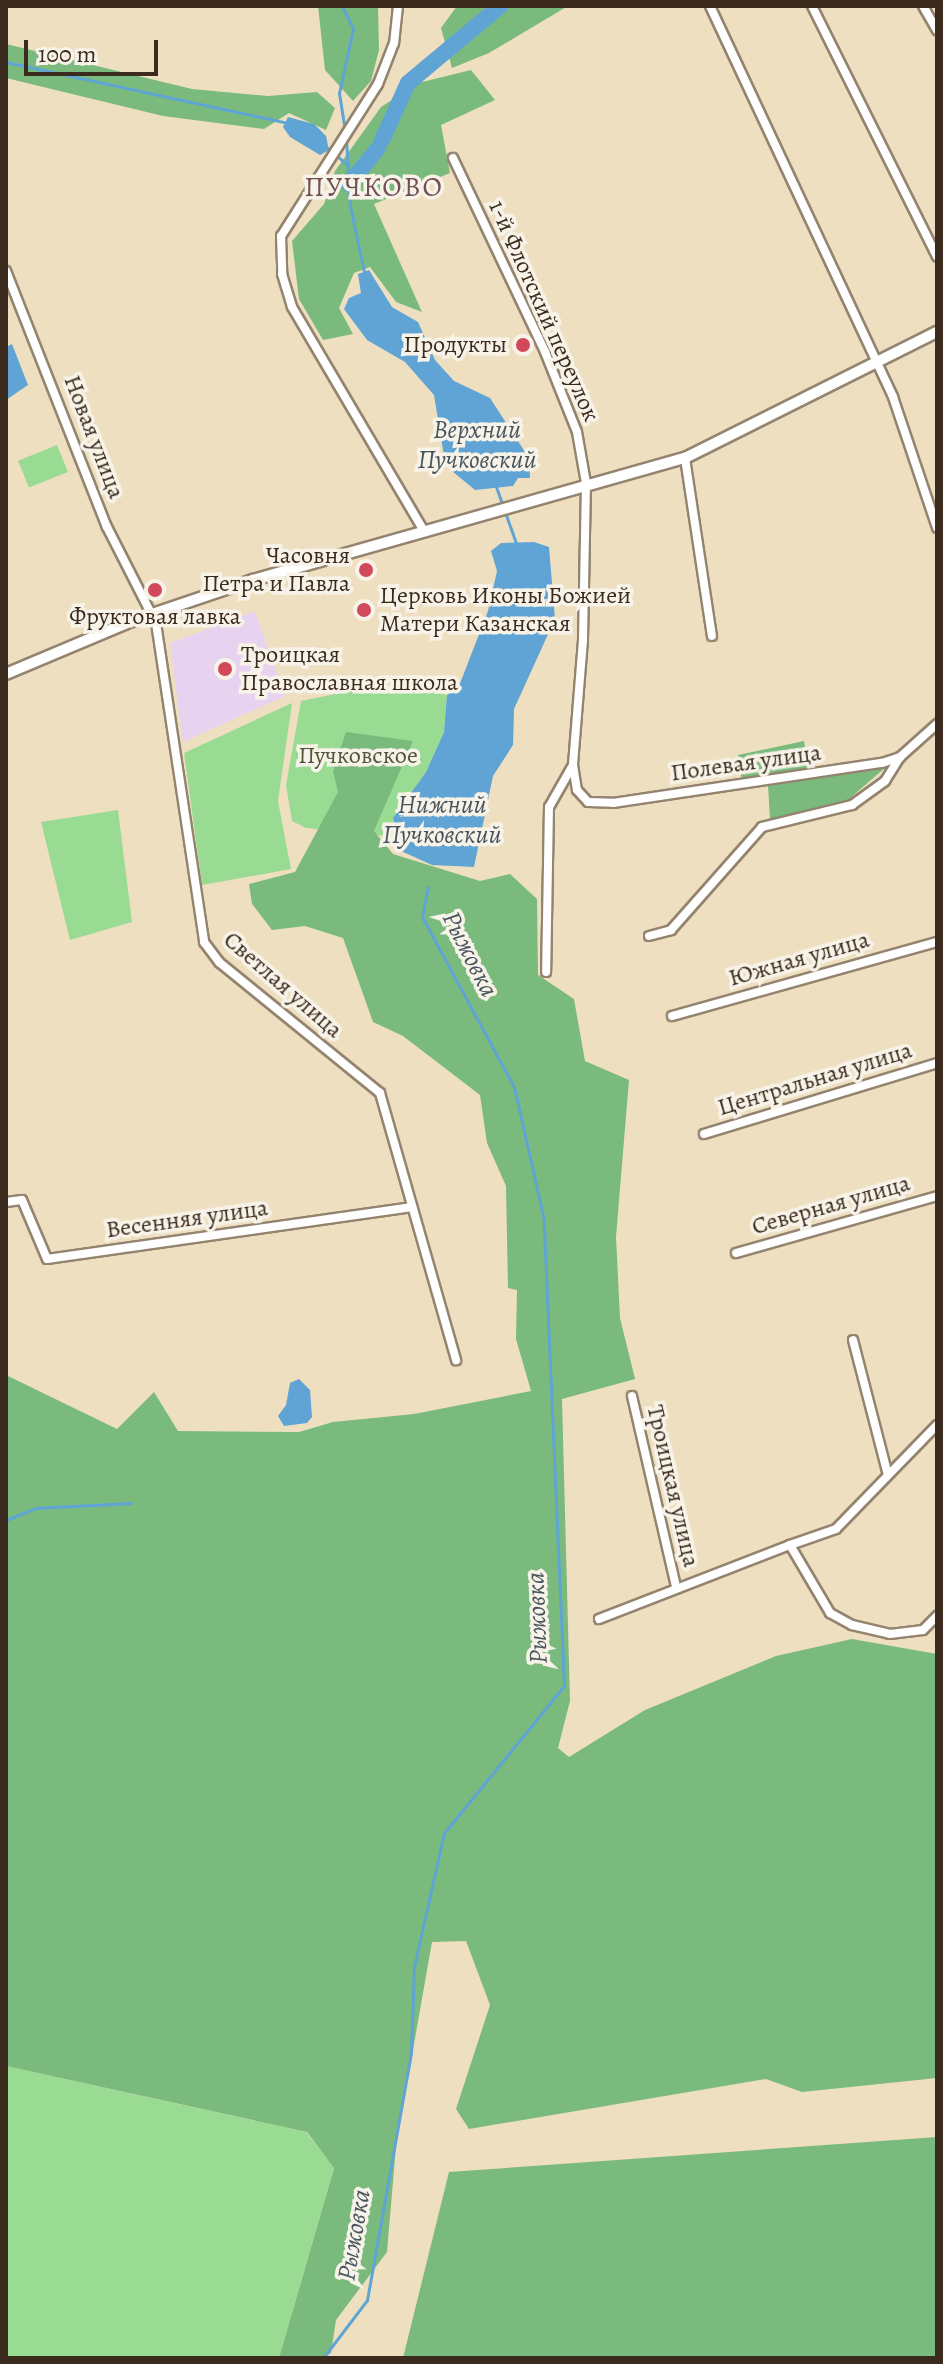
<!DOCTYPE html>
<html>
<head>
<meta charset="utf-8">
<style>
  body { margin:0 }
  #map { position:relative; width:943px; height:2364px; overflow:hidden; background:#eedfc0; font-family:Alegreya,serif }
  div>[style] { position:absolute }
  .built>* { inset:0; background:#e7d2ef }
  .green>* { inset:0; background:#99db93; transform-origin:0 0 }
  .forest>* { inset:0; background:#7abb7d }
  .water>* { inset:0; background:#5fa4d4 }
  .stream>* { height:3px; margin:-1.5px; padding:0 1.5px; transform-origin:1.5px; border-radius:1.5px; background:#5fa4d4 }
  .river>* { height:16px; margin:-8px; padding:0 8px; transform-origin:8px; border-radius:8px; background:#5fa4d4 }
  .roads { filter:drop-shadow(2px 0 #94846f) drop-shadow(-2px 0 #94846f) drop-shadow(0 2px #94846f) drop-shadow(0 -2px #94846f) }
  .minor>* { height:8px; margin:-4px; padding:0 4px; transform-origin:4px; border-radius:4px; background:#fff }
  .tertiary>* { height:10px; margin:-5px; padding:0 5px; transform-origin:5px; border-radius:5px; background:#fff }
  .dots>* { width:22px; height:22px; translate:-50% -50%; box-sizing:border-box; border:4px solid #f7f3e8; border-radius:50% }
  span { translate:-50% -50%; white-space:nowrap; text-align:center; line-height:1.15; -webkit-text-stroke:7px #f7f3e8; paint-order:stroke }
  .street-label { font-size:24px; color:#3b2a1e }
  .poi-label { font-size:24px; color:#3b2a1e }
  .right { translate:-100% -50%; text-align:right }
  .left { translate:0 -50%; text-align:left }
  .park-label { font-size:24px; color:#52563b }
  .water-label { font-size:26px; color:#48555e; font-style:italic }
  .quarter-label { font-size:28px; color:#735056; letter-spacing:2px }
  .frame { position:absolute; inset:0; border:8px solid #3b2a1e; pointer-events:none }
  .scale { position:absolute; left:24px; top:40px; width:134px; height:36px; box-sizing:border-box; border:4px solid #3b2a1e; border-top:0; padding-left:10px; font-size:24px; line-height:28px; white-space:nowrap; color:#3b2a1e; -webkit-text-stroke:6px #f7f3e8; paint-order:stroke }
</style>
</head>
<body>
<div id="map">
  <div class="built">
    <div style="clip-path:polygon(255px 611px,285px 696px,183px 742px,170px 643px)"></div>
  </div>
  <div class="green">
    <div style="left:57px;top:445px;width:29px;height:42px;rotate:68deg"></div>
    <div style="clip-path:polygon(410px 688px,447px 695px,444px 732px,426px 772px,393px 818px,395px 837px,306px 828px,292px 821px,286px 785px,301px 701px,355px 690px)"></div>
    <div style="clip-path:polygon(292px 703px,278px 801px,291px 869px,202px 885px,184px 753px)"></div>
    <div style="clip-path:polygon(118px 810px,132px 922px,70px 940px,41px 822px)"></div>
    <div style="clip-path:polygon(6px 2066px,306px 2132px,334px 2167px,279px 2358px,6px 2358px)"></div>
  </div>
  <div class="forest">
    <div style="clip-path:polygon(318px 6px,378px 6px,379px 50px,371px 81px,353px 101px,325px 70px)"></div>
    <div style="clip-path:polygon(457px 6px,568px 6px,489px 53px,452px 68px,441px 28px)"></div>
    <div style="clip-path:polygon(6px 44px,192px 89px,268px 96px,317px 92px,335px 108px,326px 130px,289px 113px,264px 129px,163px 116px,6px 78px)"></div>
    <div style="clip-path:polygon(471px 70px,495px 100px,441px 125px,450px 173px,374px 204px,422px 312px,396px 302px,370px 267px,354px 273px,339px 308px,353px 334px,323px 340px,299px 299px,292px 241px,324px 204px,335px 171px,381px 107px,418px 83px)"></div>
    <div style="clip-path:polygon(346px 732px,413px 741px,374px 831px,393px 854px,480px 881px,510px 874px,537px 899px,538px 975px,574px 999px,585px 1061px,629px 1080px,616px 1237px,620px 1318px,635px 1379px,562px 1399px,570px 1701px,558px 1748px,569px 1757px,645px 1710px,776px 1656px,852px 1639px,937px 1654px,937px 2078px,802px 2092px,766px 2079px,469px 2129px,456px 2109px,490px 2005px,466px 1941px,432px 1942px,396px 2146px,387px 2252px,336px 2320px,331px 2353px,319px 2358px,279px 2358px,334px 2168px,307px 2132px,6px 2066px,6px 1375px,117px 1429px,154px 1392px,178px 1431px,299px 1432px,333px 1422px,414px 1414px,531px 1391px,516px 1339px,517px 1290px,508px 1288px,506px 1186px,487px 1143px,480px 1095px,403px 1036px,373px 1022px,343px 938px,305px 926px,272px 930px,252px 904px,249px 884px,295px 872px,338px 792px,333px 771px)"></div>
    <div style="clip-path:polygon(804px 741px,809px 772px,742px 781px,738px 755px)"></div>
    <div style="clip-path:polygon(886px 767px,841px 806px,770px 819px,768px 786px)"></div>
    <div style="clip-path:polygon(937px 2137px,937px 2358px,403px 2358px,449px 2172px)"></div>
  </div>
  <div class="water">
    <div style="clip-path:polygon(288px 117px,314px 124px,326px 136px,329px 150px,320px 155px,290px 137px,283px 127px)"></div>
    <div style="clip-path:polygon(369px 270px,392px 307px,418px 322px,435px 360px,454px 381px,490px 398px,529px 458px,530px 478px,518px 478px,513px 486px,475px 490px,452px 471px,444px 456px,434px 395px,405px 362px,367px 340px,344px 309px,349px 298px,361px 293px,358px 274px)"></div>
    <div style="clip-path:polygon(12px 344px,28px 385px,6px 400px,6px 347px)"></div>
    <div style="clip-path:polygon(534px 542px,549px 547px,555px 619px,514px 709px,513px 745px,493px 776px,474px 867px,432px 865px,401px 851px,393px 818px,426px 772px,444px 732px,447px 695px,459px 686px,488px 611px,497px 571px,491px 551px,501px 543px)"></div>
    <div style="clip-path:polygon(299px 1379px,310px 1390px,312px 1417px,307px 1423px,284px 1426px,278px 1416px,286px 1405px,290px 1383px)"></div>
  </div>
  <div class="stream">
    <div style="left:342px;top:6px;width:25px;rotate:64deg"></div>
    <div style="left:353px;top:29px;width:66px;rotate:102.3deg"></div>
    <div style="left:339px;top:93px;width:37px;rotate:81deg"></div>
    <div style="left:6px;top:62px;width:288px;rotate:12.2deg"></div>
    <div style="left:346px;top:138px;width:68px;rotate:86.6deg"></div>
    <div style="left:350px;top:206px;width:67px;rotate:78deg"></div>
    <div style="left:327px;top:148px;width:28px;rotate:39deg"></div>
    <div style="left:494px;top:481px;width:69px;rotate:70.5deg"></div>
    <div style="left:6px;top:1520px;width:31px;rotate:-22deg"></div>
    <div style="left:35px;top:1508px;width:96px;rotate:-3deg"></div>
    <div style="left:323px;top:2358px;width:73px;rotate:-52.8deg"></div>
    <div style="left:367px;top:2300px;width:251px;rotate:-79.9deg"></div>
    <div style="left:411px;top:2053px;width:86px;rotate:-88deg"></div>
    <div style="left:414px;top:1967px;width:137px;rotate:-77.4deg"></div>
    <div style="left:444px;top:1833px;width:190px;rotate:-50.8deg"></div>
    <div style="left:564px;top:1686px;width:466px;rotate:-92.5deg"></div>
    <div style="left:544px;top:1220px;width:136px;rotate:-102.7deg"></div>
    <div style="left:514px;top:1087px;width:193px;rotate:-118.4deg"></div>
    <div style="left:422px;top:917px;width:31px;rotate:-79deg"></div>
  </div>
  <div class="river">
    <div style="left:382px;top:140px;width:63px;rotate:-65.5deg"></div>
    <div style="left:408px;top:83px;width:120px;rotate:-39.9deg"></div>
    <div style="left:349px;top:184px;width:46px;rotate:-51.1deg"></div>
  </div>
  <div class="roads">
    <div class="minor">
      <div style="left:398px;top:6px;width:37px;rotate:96deg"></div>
      <div style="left:394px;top:43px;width:44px;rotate:111.3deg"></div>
      <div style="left:378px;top:84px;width:180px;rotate:122.5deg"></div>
      <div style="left:281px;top:236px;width:38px;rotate:88deg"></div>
      <div style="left:282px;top:274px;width:34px;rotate:73deg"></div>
      <div style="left:292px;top:307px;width:258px;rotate:59.5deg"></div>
      <div style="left:710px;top:6px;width:432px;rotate:64.9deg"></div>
      <div style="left:893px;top:397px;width:138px;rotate:71.4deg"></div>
      <div style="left:812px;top:6px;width:280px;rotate:63.5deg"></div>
      <div style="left:923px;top:6px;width:28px;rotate:60deg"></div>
      <div style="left:453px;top:158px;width:215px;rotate:64.6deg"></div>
      <div style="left:545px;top:352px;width:86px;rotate:68.2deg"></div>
      <div style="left:577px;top:432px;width:52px;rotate:80deg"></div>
      <div style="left:586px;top:483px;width:157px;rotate:91.1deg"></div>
      <div style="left:583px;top:640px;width:125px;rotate:94.6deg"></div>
      <div style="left:573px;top:765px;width:48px;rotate:119.7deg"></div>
      <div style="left:549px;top:807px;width:165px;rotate:91deg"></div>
      <div style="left:6px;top:271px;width:275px;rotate:68.5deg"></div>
      <div style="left:107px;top:527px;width:108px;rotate:63deg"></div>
      <div style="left:156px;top:623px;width:323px;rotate:81.4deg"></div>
      <div style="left:204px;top:942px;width:26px;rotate:53deg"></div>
      <div style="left:220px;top:963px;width:206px;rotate:39.1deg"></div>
      <div style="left:380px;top:1093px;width:278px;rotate:74.1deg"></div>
      <div style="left:685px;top:458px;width:180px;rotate:81.4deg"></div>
      <div style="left:573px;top:765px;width:25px;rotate:81deg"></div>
      <div style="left:577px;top:790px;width:16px;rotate:47deg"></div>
      <div style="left:588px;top:802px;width:25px;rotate:2deg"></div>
      <div style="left:613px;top:803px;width:272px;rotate:-8.5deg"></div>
      <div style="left:882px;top:763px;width:19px;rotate:-18deg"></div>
      <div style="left:900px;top:757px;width:50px;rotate:-41.7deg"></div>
      <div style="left:649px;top:936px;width:23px;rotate:-15deg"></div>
      <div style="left:671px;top:930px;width:137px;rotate:-48.5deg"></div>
      <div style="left:762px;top:827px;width:93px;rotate:-13.7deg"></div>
      <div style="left:852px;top:805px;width:41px;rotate:-36deg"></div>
      <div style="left:885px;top:781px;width:28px;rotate:-58deg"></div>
      <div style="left:672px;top:1016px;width:275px;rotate:-15.6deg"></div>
      <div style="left:704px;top:1134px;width:244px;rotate:-16.9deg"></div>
      <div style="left:6px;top:1202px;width:16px;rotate:-7deg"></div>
      <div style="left:22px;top:1200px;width:64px;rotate:67deg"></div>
      <div style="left:47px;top:1259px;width:369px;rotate:-8.1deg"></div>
      <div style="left:736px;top:1253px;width:209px;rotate:-15.8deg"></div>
      <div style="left:853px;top:1340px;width:139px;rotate:75.5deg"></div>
      <div style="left:632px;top:1396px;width:195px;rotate:77deg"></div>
      <div style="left:937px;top:1425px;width:145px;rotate:134.2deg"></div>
      <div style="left:836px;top:1529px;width:49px;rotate:160.8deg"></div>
      <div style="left:790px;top:1545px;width:79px;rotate:59.5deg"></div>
      <div style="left:830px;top:1613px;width:25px;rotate:29deg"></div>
      <div style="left:852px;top:1625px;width:39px;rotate:13deg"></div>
      <div style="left:890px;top:1634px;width:33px;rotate:-7deg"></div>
      <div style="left:923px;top:1630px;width:20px;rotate:-45deg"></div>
      <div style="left:599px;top:1619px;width:205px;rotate:-21.2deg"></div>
    </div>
    <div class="tertiary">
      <div style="left:6px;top:674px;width:137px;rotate:-22.8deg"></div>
      <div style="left:132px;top:621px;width:128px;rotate:-18.7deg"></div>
      <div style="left:253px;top:580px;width:449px;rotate:-15.8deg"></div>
      <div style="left:685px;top:458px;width:282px;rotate:-26.6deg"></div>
    </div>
  </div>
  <div class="dots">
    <div style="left:523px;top:345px;background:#d1495b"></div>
    <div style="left:366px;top:570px;background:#d1495b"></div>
    <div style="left:155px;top:590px;background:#d1495b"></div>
    <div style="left:364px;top:610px;background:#d1495b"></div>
    <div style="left:225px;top:669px;background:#d1495b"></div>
  </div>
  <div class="street-label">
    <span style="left:544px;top:311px;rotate:66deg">1-й Флотский переулок</span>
    <span style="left:94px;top:437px;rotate:69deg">Новая улица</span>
    <span style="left:746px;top:763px;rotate:-8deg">Полевая улица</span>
    <span style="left:799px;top:959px;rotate:-16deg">Южная улица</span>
    <span style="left:283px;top:985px;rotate:41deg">Светлая улица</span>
    <span style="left:815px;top:1079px;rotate:-17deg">Центральная улица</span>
    <span style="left:831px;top:1205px;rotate:-16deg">Северная улица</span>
    <span style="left:187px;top:1219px;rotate:-8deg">Весенняя улица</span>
    <span style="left:673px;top:1486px;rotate:77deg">Троицкая улица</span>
  </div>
  <div class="poi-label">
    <span class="right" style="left:507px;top:345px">Продукты</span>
    <span class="right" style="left:350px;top:570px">Часовня<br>Петра и Павла</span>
    <span class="left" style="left:380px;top:610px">Церковь Иконы Божией<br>Матери Казанская</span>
    <span style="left:155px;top:617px">Фруктовая лавка</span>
    <span class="left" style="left:241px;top:669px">Троицкая<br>Православная школа</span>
  </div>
  <div class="park-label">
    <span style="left:358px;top:756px">Пучковское</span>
  </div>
  <div class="water-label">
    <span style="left:477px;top:445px">Верхний<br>Пучковский</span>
    <span style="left:442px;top:820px">Нижний<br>Пучковский</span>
    <span style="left:470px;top:954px;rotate:63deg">Рыжовка</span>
    <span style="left:537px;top:1618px;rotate:-92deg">Рыжовка</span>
    <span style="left:354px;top:2235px;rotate:-80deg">Рыжовка</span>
  </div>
  <div class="quarter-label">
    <span style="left:374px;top:187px">ПУЧКОВО</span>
  </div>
  <div class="frame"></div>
  <div class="scale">100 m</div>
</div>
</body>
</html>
